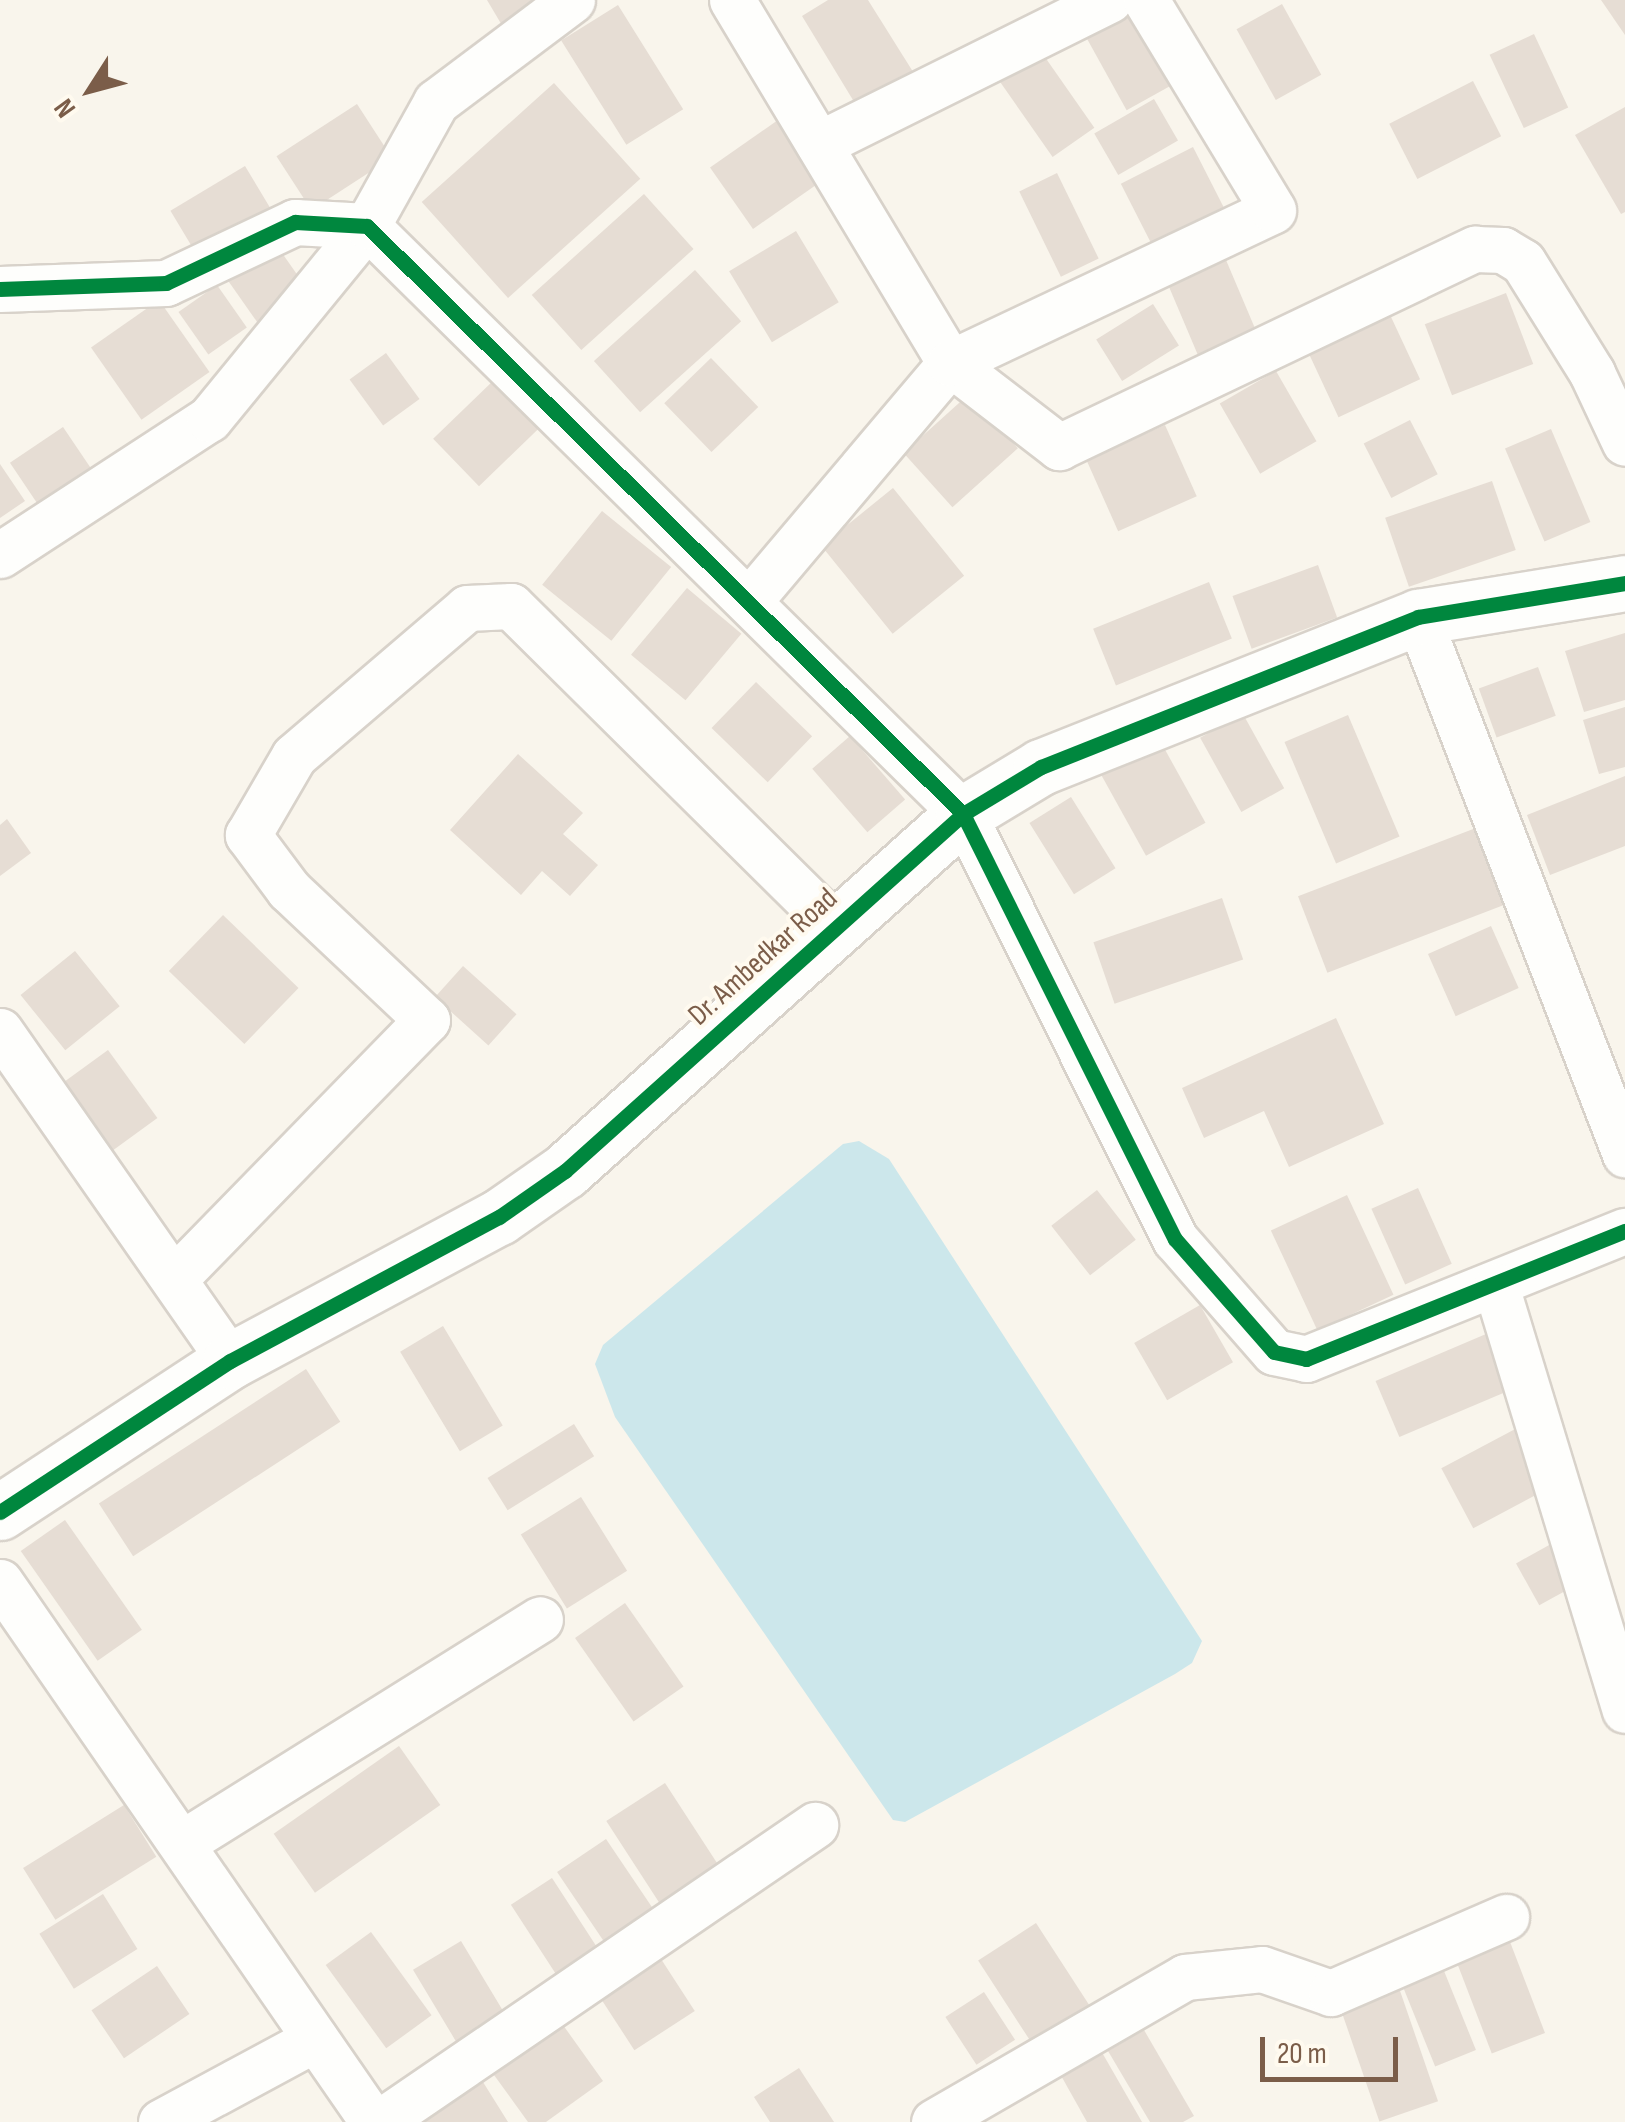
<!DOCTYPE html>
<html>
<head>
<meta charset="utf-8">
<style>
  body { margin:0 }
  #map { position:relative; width:1625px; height:2122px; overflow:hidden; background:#f9f5ec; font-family:"Sofia Sans Condensed",sans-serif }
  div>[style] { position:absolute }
  .water>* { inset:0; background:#cce7eb }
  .building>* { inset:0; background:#e6ddd4; transform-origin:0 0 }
  .roads { filter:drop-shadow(2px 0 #d8d2ca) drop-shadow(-2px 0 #d8d2ca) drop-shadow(0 2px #d8d2ca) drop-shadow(0 -2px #d8d2ca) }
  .minor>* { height:45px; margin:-22.5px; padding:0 22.5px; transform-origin:22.5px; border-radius:22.5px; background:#fefefc }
  .tertiary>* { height:55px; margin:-27.5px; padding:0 27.5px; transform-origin:27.5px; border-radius:27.5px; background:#fefefc }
  .cycleway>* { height:15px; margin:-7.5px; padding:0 7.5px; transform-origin:7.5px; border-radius:7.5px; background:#00873e }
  span { translate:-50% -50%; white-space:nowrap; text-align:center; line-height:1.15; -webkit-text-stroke:8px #fffaef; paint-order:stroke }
  .street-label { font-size:30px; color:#7b5d49 }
  .north { position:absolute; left:40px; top:40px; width:100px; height:100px; -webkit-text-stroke:8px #fffaef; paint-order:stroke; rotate:234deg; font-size:28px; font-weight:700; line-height:40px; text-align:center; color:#7b5d49 }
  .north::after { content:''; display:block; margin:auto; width:35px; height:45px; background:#7b5d49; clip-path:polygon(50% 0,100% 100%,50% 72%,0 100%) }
  .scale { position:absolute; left:1260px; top:2037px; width:138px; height:45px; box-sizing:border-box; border:5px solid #7b5d49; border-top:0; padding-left:12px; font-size:30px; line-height:35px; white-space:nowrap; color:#7b5d49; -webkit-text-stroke:8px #fffaef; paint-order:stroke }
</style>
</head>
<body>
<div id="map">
  <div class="water">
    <div style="clip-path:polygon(859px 1141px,889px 1159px,1202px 1641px,1192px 1663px,1175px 1674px,905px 1822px,893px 1820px,884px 1807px,615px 1417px,595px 1364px,603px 1345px,843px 1144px)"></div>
  </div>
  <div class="building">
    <div style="clip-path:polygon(487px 0,549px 0,503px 27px)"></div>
    <div style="clip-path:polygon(828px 0,868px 0,915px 75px,859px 110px,802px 16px)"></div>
    <div style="clip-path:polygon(1601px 0,1625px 0,1625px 35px)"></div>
    <div style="left:1282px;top:4px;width:81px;height:52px;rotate:61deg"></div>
    <div style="left:618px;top:5px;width:123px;height:67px;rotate:58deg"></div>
    <div style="left:1134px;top:10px;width:84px;height:55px;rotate:61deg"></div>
    <div style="left:1534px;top:34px;width:81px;height:49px;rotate:65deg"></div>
    <div style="left:1033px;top:40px;width:107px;height:51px;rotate:55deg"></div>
    <div style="left:1473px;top:81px;width:62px;height:94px;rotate:63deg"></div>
    <div style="left:554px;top:83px;width:129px;height:178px;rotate:48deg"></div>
    <div style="left:1154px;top:99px;width:48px;height:69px;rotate:60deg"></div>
    <div style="left:357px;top:104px;width:64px;height:96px;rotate:57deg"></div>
    <div style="clip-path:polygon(1625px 107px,1625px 212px,1621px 214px,1575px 135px)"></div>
    <div style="left:778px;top:120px;width:75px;height:83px;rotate:55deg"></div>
    <div style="left:1193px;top:147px;width:76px;height:81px;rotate:63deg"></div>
    <div style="left:245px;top:166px;width:56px;height:87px;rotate:59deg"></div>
    <div style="left:1057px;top:173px;width:95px;height:42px;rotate:64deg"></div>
    <div style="left:644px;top:194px;width:74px;height:151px;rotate:48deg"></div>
    <div style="left:796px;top:231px;width:83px;height:78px;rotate:59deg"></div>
    <div style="left:275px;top:243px;width:56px;height:60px;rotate:55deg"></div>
    <div style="left:1226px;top:260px;width:89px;height:63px;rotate:67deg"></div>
    <div style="left:695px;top:270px;width:69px;height:136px;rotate:48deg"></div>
    <div style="left:217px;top:285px;width:52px;height:47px;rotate:55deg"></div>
    <div style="left:1506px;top:293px;width:76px;height:87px;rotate:69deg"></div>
    <div style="left:159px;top:300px;width:88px;height:83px;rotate:55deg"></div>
    <div style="left:1153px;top:304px;width:49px;height:67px;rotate:58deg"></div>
    <div style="left:1385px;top:304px;width:83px;height:90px;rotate:65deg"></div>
    <div style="left:386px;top:353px;width:57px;height:45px;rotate:54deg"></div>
    <div style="left:711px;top:358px;width:68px;height:65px;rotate:46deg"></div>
    <div style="left:1276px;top:371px;width:81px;height:65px;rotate:60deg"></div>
    <div style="left:495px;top:379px;width:66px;height:86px;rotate:46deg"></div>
    <div style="left:969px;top:394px;width:73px;height:88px;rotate:48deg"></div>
    <div style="left:1410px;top:420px;width:61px;height:52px;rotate:63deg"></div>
    <div style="left:1165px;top:425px;width:78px;height:86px;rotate:66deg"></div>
    <div style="left:63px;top:427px;width:52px;height:64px;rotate:56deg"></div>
    <div style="left:1551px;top:429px;width:101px;height:50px;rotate:67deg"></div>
    <div style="clip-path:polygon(0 464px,25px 501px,0 518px)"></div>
    <div style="left:1492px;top:481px;width:73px;height:113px;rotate:71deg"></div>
    <div style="left:893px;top:488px;width:113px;height:92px;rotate:51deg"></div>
    <div style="left:602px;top:511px;width:89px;height:95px;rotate:39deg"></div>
    <div style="left:1318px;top:565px;width:56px;height:91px;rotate:70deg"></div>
    <div style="left:1209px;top:582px;width:61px;height:125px;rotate:68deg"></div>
    <div style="left:687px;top:588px;width:71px;height:87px;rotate:40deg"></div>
    <div style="clip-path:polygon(1625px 633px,1625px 700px,1584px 712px,1565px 651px)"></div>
    <div style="left:1538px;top:667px;width:52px;height:63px;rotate:70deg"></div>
    <div style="left:756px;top:682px;width:78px;height:64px;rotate:44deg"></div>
    <div style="clip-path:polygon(1625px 707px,1625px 767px,1599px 774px,1583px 720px)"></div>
    <div style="left:1243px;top:714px;width:85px;height:49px;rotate:61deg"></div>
    <div style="left:1348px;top:715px;width:132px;height:69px;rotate:67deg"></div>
    <div style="left:850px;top:736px;width:84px;height:50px;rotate:49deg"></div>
    <div style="left:1158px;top:737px;width:98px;height:68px;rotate:61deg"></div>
    <div style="clip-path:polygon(518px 754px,583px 813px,563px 834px,598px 865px,570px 896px,542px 871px,521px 895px,450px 830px)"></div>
    <div style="clip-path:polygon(1625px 776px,1625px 846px,1550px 875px,1527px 815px)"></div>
    <div style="left:1071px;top:797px;width:84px;height:49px;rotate:58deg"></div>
    <div style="clip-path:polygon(7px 819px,31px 853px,0 876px,0 825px)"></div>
    <div style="left:1481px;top:826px;width:82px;height:196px;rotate:69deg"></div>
    <div style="left:1222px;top:898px;width:65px;height:136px;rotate:71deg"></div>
    <div style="left:223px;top:915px;width:105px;height:78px;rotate:44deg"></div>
    <div style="left:1491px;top:926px;width:68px;height:69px;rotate:66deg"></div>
    <div style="left:75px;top:951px;width:71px;height:70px;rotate:51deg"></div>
    <div style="left:463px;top:966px;width:72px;height:42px;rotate:42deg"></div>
    <div style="clip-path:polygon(1336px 1018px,1384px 1124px,1289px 1167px,1264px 1111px,1204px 1138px,1182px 1088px)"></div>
    <div style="left:108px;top:1050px;width:84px;height:62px;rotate:54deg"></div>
    <div style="left:1418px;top:1188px;width:83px;height:51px;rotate:66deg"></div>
    <div style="left:1097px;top:1190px;width:63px;height:58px;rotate:52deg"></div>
    <div style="left:1347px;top:1195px;width:110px;height:84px;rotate:65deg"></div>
    <div style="left:1200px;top:1305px;width:66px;height:76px;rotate:60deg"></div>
    <div style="left:443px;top:1326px;width:116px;height:50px;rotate:59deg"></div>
    <div style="left:1486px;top:1334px;width:61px;height:120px;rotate:67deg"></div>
    <div style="left:306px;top:1369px;width:63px;height:247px;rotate:57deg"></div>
    <div style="left:574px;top:1424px;width:38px;height:102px;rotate:58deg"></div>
    <div style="left:1519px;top:1427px;width:68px;height:88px;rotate:62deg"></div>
    <div style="left:581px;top:1497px;width:87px;height:71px;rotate:58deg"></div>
    <div style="left:65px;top:1520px;width:134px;height:54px;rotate:55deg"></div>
    <div style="left:1551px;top:1544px;width:48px;height:40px;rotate:61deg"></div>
    <div style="left:625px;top:1603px;width:102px;height:61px;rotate:55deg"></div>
    <div style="left:399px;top:1746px;width:72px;height:153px;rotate:55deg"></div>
    <div style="left:665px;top:1783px;width:111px;height:70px;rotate:57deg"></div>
    <div style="left:124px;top:1805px;width:61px;height:119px;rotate:58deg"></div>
    <div style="left:606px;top:1839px;width:92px;height:59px;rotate:56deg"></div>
    <div style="left:552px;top:1878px;width:82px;height:49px;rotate:57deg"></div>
    <div style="left:103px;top:1894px;width:65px;height:75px;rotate:58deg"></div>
    <div style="left:1036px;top:1923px;width:98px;height:69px;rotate:57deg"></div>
    <div style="left:371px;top:1932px;width:103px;height:56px;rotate:54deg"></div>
    <div style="left:1507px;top:1934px;width:106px;height:57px;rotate:69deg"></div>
    <div style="left:461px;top:1941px;width:94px;height:56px;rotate:59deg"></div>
    <div style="left:661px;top:1959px;width:62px;height:72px;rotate:57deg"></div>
    <div style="left:1440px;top:1961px;width:96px;height:44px;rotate:68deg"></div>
    <div style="left:157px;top:1966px;width:58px;height:79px;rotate:56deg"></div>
    <div style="left:1398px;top:1985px;width:123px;height:62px;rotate:71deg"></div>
    <div style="left:984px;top:1992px;width:57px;height:46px;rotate:57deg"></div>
    <div style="clip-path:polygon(563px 2025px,603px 2081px,546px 2122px,528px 2122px,494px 2075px)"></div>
    <div style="clip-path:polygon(1144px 2030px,1194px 2116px,1183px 2122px,1150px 2122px,1108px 2051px)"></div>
    <div style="clip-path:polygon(1100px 2049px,1142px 2122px,1087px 2122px,1059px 2072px)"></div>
    <div style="clip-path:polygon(799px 2068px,834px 2122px,770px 2122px,754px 2097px)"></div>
    <div style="clip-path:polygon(483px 2082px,508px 2122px,419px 2122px)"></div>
  </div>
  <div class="roads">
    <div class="minor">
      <div style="left:732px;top:0;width:423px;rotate:59deg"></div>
      <div style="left:950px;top:363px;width:138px;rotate:37.6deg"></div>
      <div style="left:1059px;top:447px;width:461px;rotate:-25.5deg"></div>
      <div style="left:1475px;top:249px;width:28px;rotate:2deg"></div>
      <div style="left:1503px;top:250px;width:23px;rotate:31deg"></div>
      <div style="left:1523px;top:262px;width:131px;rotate:58.1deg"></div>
      <div style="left:1592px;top:373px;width:77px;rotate:64.8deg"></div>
      <div style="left:819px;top:144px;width:324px;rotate:-26.4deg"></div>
      <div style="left:0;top:289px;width:166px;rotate:-2.1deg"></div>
      <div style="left:166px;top:283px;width:143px;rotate:-25.3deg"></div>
      <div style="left:295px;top:222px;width:72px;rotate:3.2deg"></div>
      <div style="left:367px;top:226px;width:837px;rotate:44.61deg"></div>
      <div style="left:963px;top:814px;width:475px;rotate:63.5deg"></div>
      <div style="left:1175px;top:1239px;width:150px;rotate:48.8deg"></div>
      <div style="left:1274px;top:1352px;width:33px;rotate:12deg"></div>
      <div style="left:1306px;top:1359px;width:344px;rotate:-21.9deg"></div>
      <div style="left:0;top:555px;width:249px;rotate:-33.1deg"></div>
      <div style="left:209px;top:419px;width:249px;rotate:-50.7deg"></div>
      <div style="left:367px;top:226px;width:142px;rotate:-60.9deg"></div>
      <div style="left:436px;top:102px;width:170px;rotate:-36.9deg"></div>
      <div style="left:749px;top:601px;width:312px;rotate:-49.8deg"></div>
      <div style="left:950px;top:363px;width:357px;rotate:-25.3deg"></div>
      <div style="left:1273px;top:210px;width:245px;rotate:-121.2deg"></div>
      <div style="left:1418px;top:617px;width:576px;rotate:68.92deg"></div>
      <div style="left:0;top:1031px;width:402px;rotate:55.1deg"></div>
      <div style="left:174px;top:1279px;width:362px;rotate:-45.7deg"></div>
      <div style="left:427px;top:1020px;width:190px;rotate:-136.7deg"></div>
      <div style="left:289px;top:890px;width:69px;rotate:-126.7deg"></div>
      <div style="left:248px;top:835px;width:91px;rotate:-59.8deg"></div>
      <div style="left:294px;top:756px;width:228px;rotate:-40.5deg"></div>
      <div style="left:467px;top:608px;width:44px;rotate:-2.6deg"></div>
      <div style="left:511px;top:606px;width:458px;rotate:44.7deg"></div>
      <div style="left:1496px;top:1286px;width:443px;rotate:73.1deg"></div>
      <div style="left:0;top:1582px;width:656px;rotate:55.37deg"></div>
      <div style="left:182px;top:1843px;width:422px;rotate:-32deg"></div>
      <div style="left:161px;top:2122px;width:175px;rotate:-28.3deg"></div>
      <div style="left:380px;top:2122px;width:527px;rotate:-34.32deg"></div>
      <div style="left:934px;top:2122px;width:290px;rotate:-30deg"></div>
      <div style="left:1185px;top:1977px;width:77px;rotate:-5.9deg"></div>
      <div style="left:1262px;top:1969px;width:73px;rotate:19.2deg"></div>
      <div style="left:1331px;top:1993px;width:191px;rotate:-23.5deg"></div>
    </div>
    <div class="tertiary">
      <div style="left:0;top:1512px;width:275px;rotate:-33.3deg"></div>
      <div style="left:230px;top:1361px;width:305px;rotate:-28.2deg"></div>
      <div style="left:499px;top:1217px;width:80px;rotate:-34.9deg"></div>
      <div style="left:565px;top:1171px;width:535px;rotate:-41.89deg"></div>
      <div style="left:963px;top:814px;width:91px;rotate:-31.1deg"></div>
      <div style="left:1041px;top:767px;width:406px;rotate:-21.7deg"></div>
      <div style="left:1418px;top:617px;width:210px;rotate:-9.3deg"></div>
    </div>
  </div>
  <div class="cycleway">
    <div style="left:0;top:289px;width:166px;rotate:-2.1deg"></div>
    <div style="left:166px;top:283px;width:143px;rotate:-25.3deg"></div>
    <div style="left:295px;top:222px;width:72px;rotate:3.2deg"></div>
    <div style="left:367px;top:226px;width:837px;rotate:44.61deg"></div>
    <div style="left:963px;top:814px;width:475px;rotate:63.5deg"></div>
    <div style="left:1175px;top:1239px;width:150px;rotate:48.8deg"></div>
    <div style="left:1274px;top:1352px;width:33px;rotate:12deg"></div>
    <div style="left:1306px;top:1359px;width:344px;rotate:-21.9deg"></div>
    <div style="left:0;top:1512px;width:275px;rotate:-33.3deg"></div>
    <div style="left:230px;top:1361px;width:305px;rotate:-28.2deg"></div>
    <div style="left:499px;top:1217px;width:80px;rotate:-34.9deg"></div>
    <div style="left:565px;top:1171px;width:535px;rotate:-41.89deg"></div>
    <div style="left:963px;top:814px;width:91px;rotate:-31.1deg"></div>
    <div style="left:1041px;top:767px;width:406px;rotate:-21.7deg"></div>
    <div style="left:1418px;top:617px;width:210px;rotate:-9.3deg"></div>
  </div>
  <div class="street-label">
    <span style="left:763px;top:957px;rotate:-42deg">Dr. Ambedkar Road</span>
  </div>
  <div class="north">N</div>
  <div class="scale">20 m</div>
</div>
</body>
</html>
